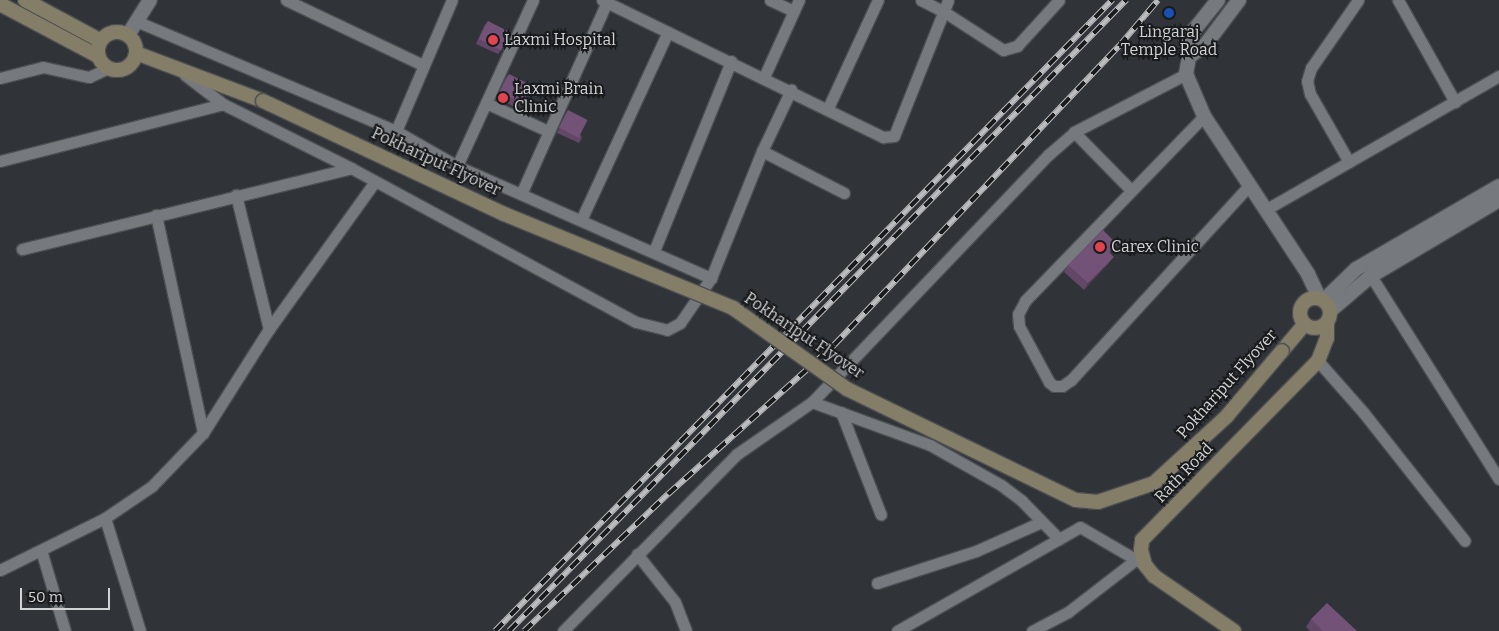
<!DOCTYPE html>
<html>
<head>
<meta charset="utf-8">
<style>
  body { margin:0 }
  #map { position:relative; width:1499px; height:631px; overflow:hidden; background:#303337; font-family:Bitter,serif }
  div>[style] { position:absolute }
  .roads { filter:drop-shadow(1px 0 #4c4f51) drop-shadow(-1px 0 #4c4f51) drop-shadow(0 1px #4c4f51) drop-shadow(0 -1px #4c4f51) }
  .minor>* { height:11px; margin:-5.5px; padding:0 5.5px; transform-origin:5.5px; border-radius:5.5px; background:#76797e }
  .tertiary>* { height:14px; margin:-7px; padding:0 7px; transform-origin:7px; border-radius:7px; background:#76797e }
  .secondary>* { height:14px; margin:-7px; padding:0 7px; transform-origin:7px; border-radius:7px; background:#847d68 }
  .secondary>.ring { margin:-7px; padding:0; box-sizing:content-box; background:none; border:14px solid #847d68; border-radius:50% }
  .rail>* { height:5.5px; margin-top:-2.75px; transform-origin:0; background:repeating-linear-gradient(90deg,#191a1c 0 11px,#bbbdbf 0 22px); box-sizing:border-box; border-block:1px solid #bbbdbf }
  .bridges { filter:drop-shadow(1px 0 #4c4f51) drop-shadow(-1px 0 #4c4f51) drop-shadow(0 1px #4c4f51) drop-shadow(0 -1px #4c4f51) }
  .secondary-bridge>* { height:14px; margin:-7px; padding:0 7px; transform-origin:7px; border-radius:7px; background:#847d68 }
  .wall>* { inset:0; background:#624766 }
  .shaded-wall>* { inset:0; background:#503953 }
  .building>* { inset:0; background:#725277; transform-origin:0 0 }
  .dots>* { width:14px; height:14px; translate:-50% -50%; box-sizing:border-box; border:2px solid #191a1c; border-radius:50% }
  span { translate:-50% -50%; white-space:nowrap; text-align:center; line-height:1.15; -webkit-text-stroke:4px #191a1c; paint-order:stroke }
  .poi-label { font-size:16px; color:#d1d3d5 }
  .left { translate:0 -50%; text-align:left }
  .street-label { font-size:16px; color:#d1d3d5 }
  .scale { position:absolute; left:20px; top:588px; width:90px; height:22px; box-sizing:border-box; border:2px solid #d1d3d5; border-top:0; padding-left:6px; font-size:15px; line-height:18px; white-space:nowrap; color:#d1d3d5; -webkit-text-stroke:4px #191a1c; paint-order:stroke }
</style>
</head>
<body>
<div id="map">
  <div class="roads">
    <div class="minor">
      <div style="left:286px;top:0;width:152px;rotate:25.4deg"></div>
      <div style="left:602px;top:0;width:313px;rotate:26deg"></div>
      <div style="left:883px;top:137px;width:11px;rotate:-5deg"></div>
      <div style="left:894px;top:136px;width:146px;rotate:-68.3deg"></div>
      <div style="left:770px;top:0;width:26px;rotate:25deg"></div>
      <div style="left:921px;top:0;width:25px;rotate:27deg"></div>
      <div style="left:943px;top:11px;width:72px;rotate:33deg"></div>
      <div style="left:1003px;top:50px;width:15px;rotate:-16deg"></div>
      <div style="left:1017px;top:46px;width:62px;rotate:-47.6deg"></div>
      <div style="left:1398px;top:0;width:117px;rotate:60.8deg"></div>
      <div style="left:136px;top:21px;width:282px;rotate:22.9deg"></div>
      <div style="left:396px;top:131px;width:70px;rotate:29.8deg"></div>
      <div style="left:457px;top:166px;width:278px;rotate:23.8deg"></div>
      <div style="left:764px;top:77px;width:85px;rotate:-65.6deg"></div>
      <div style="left:0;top:78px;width:44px;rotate:-14.3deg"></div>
      <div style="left:43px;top:67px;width:47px;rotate:12.3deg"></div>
      <div style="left:89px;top:77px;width:21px;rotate:-25deg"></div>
      <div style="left:486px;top:103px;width:68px;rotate:24.3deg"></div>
      <div style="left:223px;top:104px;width:143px;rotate:26.6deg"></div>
      <div style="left:351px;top:168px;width:324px;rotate:28.4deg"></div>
      <div style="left:636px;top:322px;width:32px;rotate:14deg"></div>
      <div style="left:667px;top:330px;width:15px;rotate:-28deg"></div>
      <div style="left:680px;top:323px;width:55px;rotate:-55.4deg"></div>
      <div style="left:711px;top:278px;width:137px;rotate:-68.1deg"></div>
      <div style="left:762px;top:151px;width:68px;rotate:-64.6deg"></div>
      <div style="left:828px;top:108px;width:119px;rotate:-65.2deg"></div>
      <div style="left:1204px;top:116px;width:257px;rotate:134.1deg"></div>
      <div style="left:1025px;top:301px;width:15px;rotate:118deg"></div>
      <div style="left:1018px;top:314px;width:12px;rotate:85deg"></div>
      <div style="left:1019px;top:326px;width:64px;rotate:61.8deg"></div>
      <div style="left:1049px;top:382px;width:6px;rotate:39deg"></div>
      <div style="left:1054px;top:386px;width:8px"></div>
      <div style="left:1062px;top:386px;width:11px;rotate:-34deg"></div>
      <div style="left:1071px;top:380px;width:262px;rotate:-47.5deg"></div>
      <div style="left:396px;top:131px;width:142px;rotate:-66.9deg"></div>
      <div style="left:1074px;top:132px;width:80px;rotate:45.5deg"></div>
      <div style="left:762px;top:151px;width:92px;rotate:27.1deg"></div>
      <div style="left:0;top:161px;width:230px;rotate:-14.3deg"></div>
      <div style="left:223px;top:104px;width:48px;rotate:-142.7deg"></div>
      <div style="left:1349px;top:162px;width:78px;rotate:-119.8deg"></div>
      <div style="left:1310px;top:94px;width:13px;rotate:-103deg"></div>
      <div style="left:1307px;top:81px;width:14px;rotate:-73deg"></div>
      <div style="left:1311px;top:68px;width:83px;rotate:-55.3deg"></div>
      <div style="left:457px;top:166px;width:183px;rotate:-65.4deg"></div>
      <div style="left:521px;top:194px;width:210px;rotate:-65.9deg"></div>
      <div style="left:236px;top:195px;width:138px;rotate:76.2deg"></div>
      <div style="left:1265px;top:210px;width:270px;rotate:-29.8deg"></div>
      <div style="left:156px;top:215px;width:223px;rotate:77.8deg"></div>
      <div style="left:581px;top:220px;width:207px;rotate:-65.2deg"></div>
      <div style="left:22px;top:249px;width:339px;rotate:-13.8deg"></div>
      <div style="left:654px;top:251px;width:205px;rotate:-67.9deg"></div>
      <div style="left:1371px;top:276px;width:240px;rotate:57.8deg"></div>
      <div style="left:1318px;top:361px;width:68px;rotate:48.6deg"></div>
      <div style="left:1363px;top:412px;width:164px;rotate:51.7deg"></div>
      <div style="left:812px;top:402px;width:126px;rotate:20deg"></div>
      <div style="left:930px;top:445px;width:81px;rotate:29.4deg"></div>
      <div style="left:1001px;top:485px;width:26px;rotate:37deg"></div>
      <div style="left:1022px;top:501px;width:53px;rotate:45.8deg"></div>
      <div style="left:841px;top:412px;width:110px;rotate:68.8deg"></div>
      <div style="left:105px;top:518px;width:118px;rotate:72.8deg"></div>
      <div style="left:41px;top:550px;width:84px;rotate:73.5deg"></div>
      <div style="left:637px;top:554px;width:61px;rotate:51.6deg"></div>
      <div style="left:675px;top:602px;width:31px;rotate:69deg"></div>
      <div style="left:0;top:570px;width:117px;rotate:-26.3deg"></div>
      <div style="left:105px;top:518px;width:57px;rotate:-34.2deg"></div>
      <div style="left:152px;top:486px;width:74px;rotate:-46.1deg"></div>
      <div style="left:203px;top:433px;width:123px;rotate:-57.6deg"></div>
      <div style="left:269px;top:329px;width:180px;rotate:-54.3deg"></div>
      <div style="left:877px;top:583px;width:104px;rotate:-17.9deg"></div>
      <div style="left:976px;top:551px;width:71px;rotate:-24deg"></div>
      <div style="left:563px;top:631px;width:248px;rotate:-45.5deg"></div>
      <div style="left:737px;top:454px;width:91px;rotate:-34.7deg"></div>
      <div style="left:812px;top:402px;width:342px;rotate:-46.3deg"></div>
      <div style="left:1048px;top:155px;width:35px;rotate:-41deg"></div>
      <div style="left:1074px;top:132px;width:126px;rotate:-27.4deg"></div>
      <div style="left:897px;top:631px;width:210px;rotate:-29.6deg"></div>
      <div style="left:1080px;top:527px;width:75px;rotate:30.3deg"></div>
      <div style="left:1032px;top:631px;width:41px;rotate:-27.8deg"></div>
      <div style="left:1068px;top:612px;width:83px;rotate:-37.7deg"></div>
    </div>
    <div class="tertiary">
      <div style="left:1218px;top:0;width:51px;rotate:128.7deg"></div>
      <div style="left:1186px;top:40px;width:17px;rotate:80deg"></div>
      <div style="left:1189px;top:57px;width:17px;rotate:100deg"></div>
      <div style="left:1186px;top:74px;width:46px;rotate:66.8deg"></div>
      <div style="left:1204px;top:116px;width:189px;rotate:56.6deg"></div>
      <div style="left:1308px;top:274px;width:26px;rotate:65deg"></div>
      <div style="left:128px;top:35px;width:41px;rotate:-57.8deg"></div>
      <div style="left:1189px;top:57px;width:21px;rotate:-37deg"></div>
      <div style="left:1206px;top:44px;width:55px;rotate:-53.1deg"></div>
      <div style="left:1324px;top:300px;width:45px;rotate:-44.1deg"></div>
      <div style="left:1356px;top:269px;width:165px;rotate:-30.1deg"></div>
      <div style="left:1330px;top:311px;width:54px;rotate:-40.5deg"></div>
      <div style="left:1371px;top:276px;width:149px;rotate:-30.7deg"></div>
    </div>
    <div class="secondary">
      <div style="left:25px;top:0;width:86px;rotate:28.3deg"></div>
      <div style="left:0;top:4px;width:111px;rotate:28deg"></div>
      <div class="ring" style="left:98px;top:32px;width:24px;height:24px"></div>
      <div style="left:136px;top:53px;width:136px;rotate:20.7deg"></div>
      <div class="ring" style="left:1300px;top:298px;width:16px;height:16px"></div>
      <div style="left:1282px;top:351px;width:35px;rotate:-50deg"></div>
      <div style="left:1234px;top:631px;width:97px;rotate:-145.5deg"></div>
      <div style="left:1154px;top:576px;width:14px;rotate:-129deg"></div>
      <div style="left:1145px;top:565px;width:16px;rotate:-105deg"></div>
      <div style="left:1141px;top:550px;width:10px;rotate:-84deg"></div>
      <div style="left:1142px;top:540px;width:251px;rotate:-45.5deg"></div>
      <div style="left:1318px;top:361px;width:25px;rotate:-69deg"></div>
      <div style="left:1327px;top:338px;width:15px;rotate:-90deg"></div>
    </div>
  </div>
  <div class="rail">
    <div style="left:495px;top:631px;width:883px;rotate:-45.64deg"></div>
    <div style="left:509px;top:631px;width:883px;rotate:-45.64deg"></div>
    <div style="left:524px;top:631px;width:199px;rotate:-43.6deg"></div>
    <div style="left:668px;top:494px;width:223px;rotate:-41.9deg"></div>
    <div style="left:834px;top:345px;width:413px;rotate:-46.4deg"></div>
    <div style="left:1119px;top:46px;width:60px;rotate:-49.7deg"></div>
  </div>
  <div class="bridges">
    <div class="secondary-bridge">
      <div style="left:263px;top:101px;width:266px;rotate:25.1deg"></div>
      <div style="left:504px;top:214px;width:248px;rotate:22.3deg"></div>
      <div style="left:733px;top:308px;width:140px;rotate:35.4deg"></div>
      <div style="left:847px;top:389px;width:254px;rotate:25.9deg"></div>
      <div style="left:1076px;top:500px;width:22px;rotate:5deg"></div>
      <div style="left:1098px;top:502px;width:59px;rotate:-18.7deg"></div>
      <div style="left:1154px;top:483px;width:99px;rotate:-42.5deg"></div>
      <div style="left:1227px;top:416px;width:85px;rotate:-49.8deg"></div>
    </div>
  </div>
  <div class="wall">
    <div style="clip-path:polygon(488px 21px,502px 49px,498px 54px,476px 44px,484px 26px)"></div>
    <div style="clip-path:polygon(509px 74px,520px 104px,517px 109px,497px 97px,505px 79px)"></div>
    <div style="clip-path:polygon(568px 110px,582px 138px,579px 143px,557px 133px,565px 115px)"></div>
    <div style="clip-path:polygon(1112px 251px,1110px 253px,1109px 263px,1084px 290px,1064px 272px,1068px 265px)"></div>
    <div style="clip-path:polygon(1311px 619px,1357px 631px,1310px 631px,1306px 627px)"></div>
  </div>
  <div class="shaded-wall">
    <div style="clip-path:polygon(1114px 257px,1109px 263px,1084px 290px,1088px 283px)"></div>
  </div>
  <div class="building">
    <div style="left:488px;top:21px;width:25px;height:20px;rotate:27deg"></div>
    <div style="left:509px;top:74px;width:25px;height:20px;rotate:27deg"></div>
    <div style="left:568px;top:110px;width:22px;height:20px;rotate:27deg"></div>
    <div style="clip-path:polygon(1103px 230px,1117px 244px,1109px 252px,1114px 257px,1088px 283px,1068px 265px)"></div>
    <div style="clip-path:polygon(1327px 603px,1357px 631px,1323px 631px,1311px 619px)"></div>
  </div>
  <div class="dots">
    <div style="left:1169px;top:13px;background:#1a4fb4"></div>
    <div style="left:493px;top:40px;background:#e0444e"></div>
    <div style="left:503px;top:98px;background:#e0444e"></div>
    <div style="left:1100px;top:247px;background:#e0444e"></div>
  </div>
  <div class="poi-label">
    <span style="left:1169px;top:41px">Lingaraj<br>Temple Road</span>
    <span class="left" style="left:504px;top:40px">Laxmi Hospital</span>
    <span class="left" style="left:514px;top:98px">Laxmi Brain<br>Clinic</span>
    <span class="left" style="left:1111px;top:247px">Carex Clinic</span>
  </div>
  <div class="street-label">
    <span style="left:436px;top:162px;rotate:25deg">Pokhariput Flyover</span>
    <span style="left:804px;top:336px;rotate:34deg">Pokhariput Flyover</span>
    <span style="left:1227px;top:384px;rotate:-48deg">Pokhariput Flyover</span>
    <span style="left:1184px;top:473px;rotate:-46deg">Rath Road</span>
  </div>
  <div class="scale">50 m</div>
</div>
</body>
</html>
